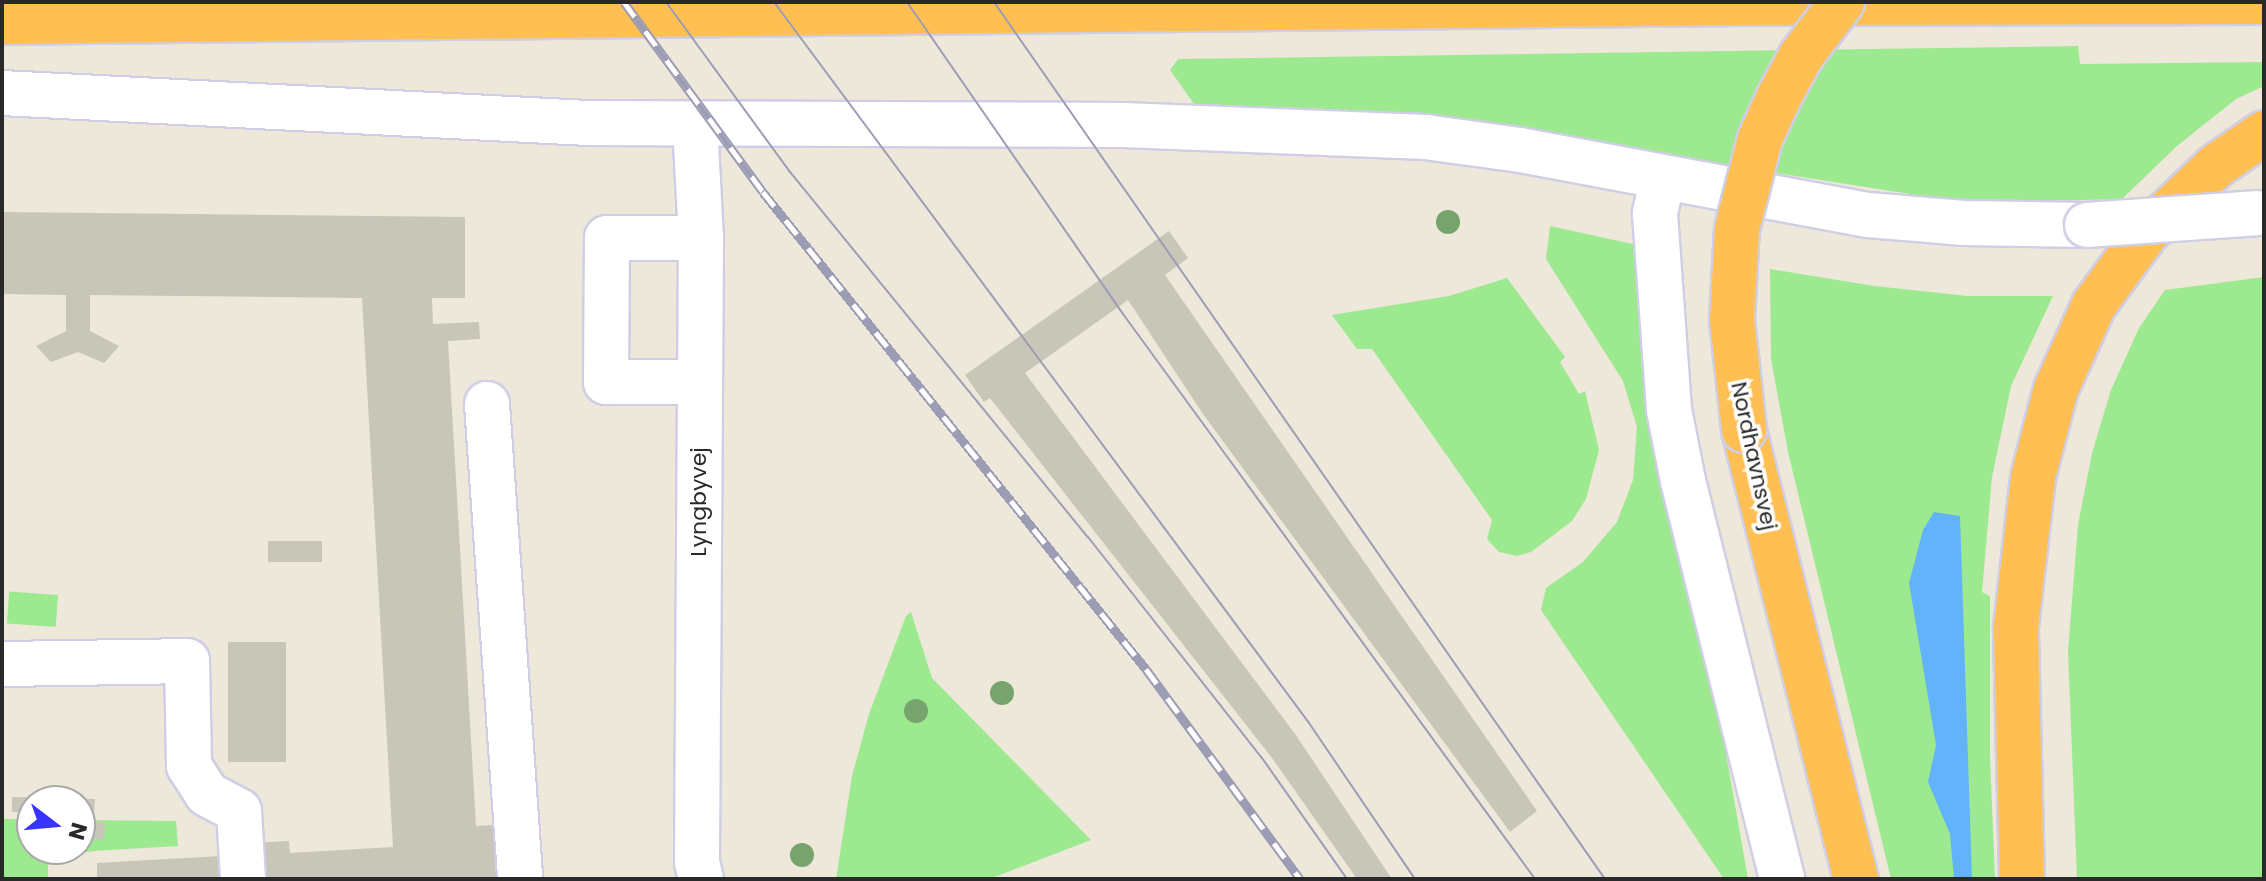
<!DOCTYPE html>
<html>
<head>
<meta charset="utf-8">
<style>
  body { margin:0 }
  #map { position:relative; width:2266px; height:881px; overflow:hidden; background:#ede8d9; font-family:Poppins,sans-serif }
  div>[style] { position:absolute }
  .green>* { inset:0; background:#9de990; transform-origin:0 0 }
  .water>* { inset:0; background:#62b3f9 }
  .building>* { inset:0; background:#c8c5b9; transform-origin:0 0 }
  .roads { filter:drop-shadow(2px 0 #cfcee4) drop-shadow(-2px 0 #cfcee4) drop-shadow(0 2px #cfcee4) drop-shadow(0 -2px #cfcee4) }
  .minor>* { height:44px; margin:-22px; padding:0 22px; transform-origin:22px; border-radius:22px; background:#fff }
  .highway>* { height:44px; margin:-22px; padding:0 22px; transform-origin:22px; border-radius:22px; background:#ffbf52 }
  .tram>* { height:2px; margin:-1px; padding:0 1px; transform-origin:1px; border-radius:1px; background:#9d9cb5 }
  .rail>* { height:9px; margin-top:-4.5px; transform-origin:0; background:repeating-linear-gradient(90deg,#fff 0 18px,#9d9cb5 0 36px); box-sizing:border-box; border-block:2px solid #9d9cb5 }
  .bridges { filter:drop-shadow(2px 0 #cfcee4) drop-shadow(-2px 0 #cfcee4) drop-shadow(0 2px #cfcee4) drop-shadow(0 -2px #cfcee4) }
  .minor-bridge>* { height:44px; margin:-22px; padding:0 22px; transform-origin:22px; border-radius:22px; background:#fff }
  .highway-bridge>* { height:44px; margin:-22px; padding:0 22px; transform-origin:22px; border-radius:22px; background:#ffbf52 }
  .trees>* { width:24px; height:24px; margin:-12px; border-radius:50%; background:#76a46c }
  span { translate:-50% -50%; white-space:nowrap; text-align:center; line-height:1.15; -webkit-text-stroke:7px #fff; paint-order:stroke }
  .street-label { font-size:22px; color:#292929 }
  .frame { position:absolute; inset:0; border:4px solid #292929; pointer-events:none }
  .north { position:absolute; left:16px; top:785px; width:80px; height:80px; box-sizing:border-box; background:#fff; border:2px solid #a9a9a9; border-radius:50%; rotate:106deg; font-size:22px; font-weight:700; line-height:32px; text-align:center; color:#292929 }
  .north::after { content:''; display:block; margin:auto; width:28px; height:36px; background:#3734ff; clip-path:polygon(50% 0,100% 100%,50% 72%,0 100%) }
</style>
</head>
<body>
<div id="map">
  <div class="green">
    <div style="clip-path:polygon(2078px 46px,2080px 64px,2264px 62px,2264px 86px,2236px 99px,2177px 146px,2122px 199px,1967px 203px,1401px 114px,1194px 104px,1170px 70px,1178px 59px)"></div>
    <div style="clip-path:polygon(1550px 226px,1637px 245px,1748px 879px,1724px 879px,1541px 610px,1546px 588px,1583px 562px,1617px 522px,1633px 480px,1637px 427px,1623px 381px,1546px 259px)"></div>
    <div style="clip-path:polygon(1770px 269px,1874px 286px,1968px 296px,2053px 296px,2011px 386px,1992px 477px,1982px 592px,1990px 596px,1990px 757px,1995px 879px,1891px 879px,1788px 452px,1771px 359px)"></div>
    <div style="clip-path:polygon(2264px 277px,2264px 879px,2077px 879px,2068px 651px,2078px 525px,2092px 453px,2111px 390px,2139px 328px,2165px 290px)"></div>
    <div style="clip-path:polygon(1507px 278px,1565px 357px,1560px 362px,1579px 394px,1585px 391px,1599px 450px,1586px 499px,1572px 521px,1531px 552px,1517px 556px,1499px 552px,1487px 539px,1492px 520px,1372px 349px,1357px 349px,1332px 315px,1449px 296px)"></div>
    <div style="left:58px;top:595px;width:32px;height:49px;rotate:94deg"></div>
    <div style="clip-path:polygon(911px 612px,932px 678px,1091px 840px,989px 879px,836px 879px,852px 776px,869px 714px,906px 616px)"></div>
    <div style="clip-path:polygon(2px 819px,32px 819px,32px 849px,80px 849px,80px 820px,176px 821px,178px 846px,94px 851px,48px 858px,48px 879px,2px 879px)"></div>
  </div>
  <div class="water">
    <div style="clip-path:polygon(1934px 512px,1960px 516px,1972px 879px,1954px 879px,1950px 834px,1928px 782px,1936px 745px,1909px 583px,1923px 530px)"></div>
  </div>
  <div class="building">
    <div style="clip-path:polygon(2px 212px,465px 217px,465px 298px,432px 298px,433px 324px,479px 322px,480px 339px,448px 341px,476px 826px,514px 824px,503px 879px,97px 879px,97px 863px,220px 856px,219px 845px,289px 841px,290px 853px,393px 847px,362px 298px,90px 295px,90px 331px,119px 346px,104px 363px,78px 352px,51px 362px,36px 346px,66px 331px,66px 295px,2px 294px)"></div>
    <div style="clip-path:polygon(1169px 231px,1188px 258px,1165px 275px,1537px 811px,1510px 832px,1203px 414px,1128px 300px,1025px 373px,1295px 734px,1392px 879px,1357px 879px,1272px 758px,990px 398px,984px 402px,965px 375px)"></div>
    <div style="left:268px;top:541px;width:54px;height:21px"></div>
    <div style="left:228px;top:642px;width:58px;height:120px"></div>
    <div style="clip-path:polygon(12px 797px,95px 799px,94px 814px,80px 813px,80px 801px,32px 801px,32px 812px,12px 812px)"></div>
    <div style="left:80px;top:821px;width:25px;height:18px;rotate:2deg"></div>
  </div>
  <div class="roads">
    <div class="minor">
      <div style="left:2px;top:93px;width:587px;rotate:2.93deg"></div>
      <div style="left:588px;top:123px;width:536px;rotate:0.21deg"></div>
      <div style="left:1124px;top:125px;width:301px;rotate:2.3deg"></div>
      <div style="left:1425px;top:137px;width:96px;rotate:7.8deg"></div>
      <div style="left:1520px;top:150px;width:354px;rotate:10.6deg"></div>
      <div style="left:1868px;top:215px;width:96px;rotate:4.8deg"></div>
      <div style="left:1964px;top:223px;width:123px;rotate:0.9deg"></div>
      <div style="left:695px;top:124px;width:114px;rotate:87deg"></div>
      <div style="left:701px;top:238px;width:624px;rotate:90.37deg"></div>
      <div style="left:697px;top:862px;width:17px;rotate:77deg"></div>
      <div style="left:1663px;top:178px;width:37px;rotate:103deg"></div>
      <div style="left:1655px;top:214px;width:196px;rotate:85.9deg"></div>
      <div style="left:1669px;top:410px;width:72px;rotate:78.8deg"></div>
      <div style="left:1683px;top:481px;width:410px;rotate:76deg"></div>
      <div style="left:700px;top:382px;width:94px;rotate:180deg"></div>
      <div style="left:606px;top:382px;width:144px;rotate:-89.6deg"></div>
      <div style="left:607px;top:238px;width:94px"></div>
      <div style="left:487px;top:404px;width:476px;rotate:86deg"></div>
      <div style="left:2px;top:664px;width:185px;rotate:-0.9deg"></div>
      <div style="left:187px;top:661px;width:105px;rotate:88.9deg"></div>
      <div style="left:189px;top:766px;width:33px;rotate:57deg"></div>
      <div style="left:207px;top:794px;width:36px;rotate:28deg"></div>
      <div style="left:239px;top:811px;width:68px;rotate:86.6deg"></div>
    </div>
    <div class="highway">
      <div style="left:2px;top:22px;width:1737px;rotate:-0.63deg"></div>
      <div style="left:1739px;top:3px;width:525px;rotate:-0.11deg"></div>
      <div style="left:1744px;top:430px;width:463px;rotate:76deg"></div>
      <div style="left:2022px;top:879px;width:252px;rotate:-91.4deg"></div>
      <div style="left:2016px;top:627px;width:151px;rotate:-83.5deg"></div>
      <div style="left:2033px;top:477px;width:91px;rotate:-75.4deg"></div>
      <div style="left:2056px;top:389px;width:92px;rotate:-65.7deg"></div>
      <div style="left:2094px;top:305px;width:90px;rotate:-54deg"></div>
      <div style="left:2147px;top:232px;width:95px;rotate:-43.7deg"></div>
      <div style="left:2216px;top:166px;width:58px;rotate:-34.5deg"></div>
    </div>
  </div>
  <div class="tram">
    <div style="left:666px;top:2px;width:210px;rotate:53.9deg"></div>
    <div style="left:790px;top:172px;width:471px;rotate:50.8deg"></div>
    <div style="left:1088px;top:537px;width:281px;rotate:51.8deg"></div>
    <div style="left:1262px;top:758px;width:148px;rotate:54.9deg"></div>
    <div style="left:774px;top:2px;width:898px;rotate:53.42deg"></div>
    <div style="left:1309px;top:723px;width:189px;rotate:55.8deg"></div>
    <div style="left:907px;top:2px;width:379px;rotate:55.3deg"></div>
    <div style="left:1123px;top:314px;width:699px;rotate:53.9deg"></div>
    <div style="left:994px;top:2px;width:1069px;rotate:55.14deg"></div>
  </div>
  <div class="rail">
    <div style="left:624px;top:2px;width:235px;rotate:53.8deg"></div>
    <div style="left:763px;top:192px;width:612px;rotate:51.24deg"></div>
    <div style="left:1146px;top:669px;width:260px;rotate:53.7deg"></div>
  </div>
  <div class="bridges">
    <div class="minor-bridge">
      <div style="left:2087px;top:225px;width:172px;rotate:-4deg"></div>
    </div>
    <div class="highway-bridge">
      <div style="left:1744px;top:430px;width:111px;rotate:-96.2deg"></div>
      <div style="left:1732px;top:320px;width:91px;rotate:-86.9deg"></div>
      <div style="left:1737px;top:229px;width:93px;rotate:-75.7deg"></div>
      <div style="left:1760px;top:139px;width:46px;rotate:-65.7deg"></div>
      <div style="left:1779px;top:97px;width:47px;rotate:-61.8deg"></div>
      <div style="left:1801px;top:56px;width:68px;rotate:-52.8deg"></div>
    </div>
  </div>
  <div class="trees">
    <div style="left:1448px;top:222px"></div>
    <div style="left:1002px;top:693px"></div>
    <div style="left:916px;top:711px"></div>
    <div style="left:802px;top:855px"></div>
  </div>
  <div class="street-label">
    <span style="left:1754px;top:456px;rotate:78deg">Nordhavnsvej</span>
    <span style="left:699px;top:502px;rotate:-90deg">Lyngbyvej</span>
  </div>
  <div class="frame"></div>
  <div class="north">N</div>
</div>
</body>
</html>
